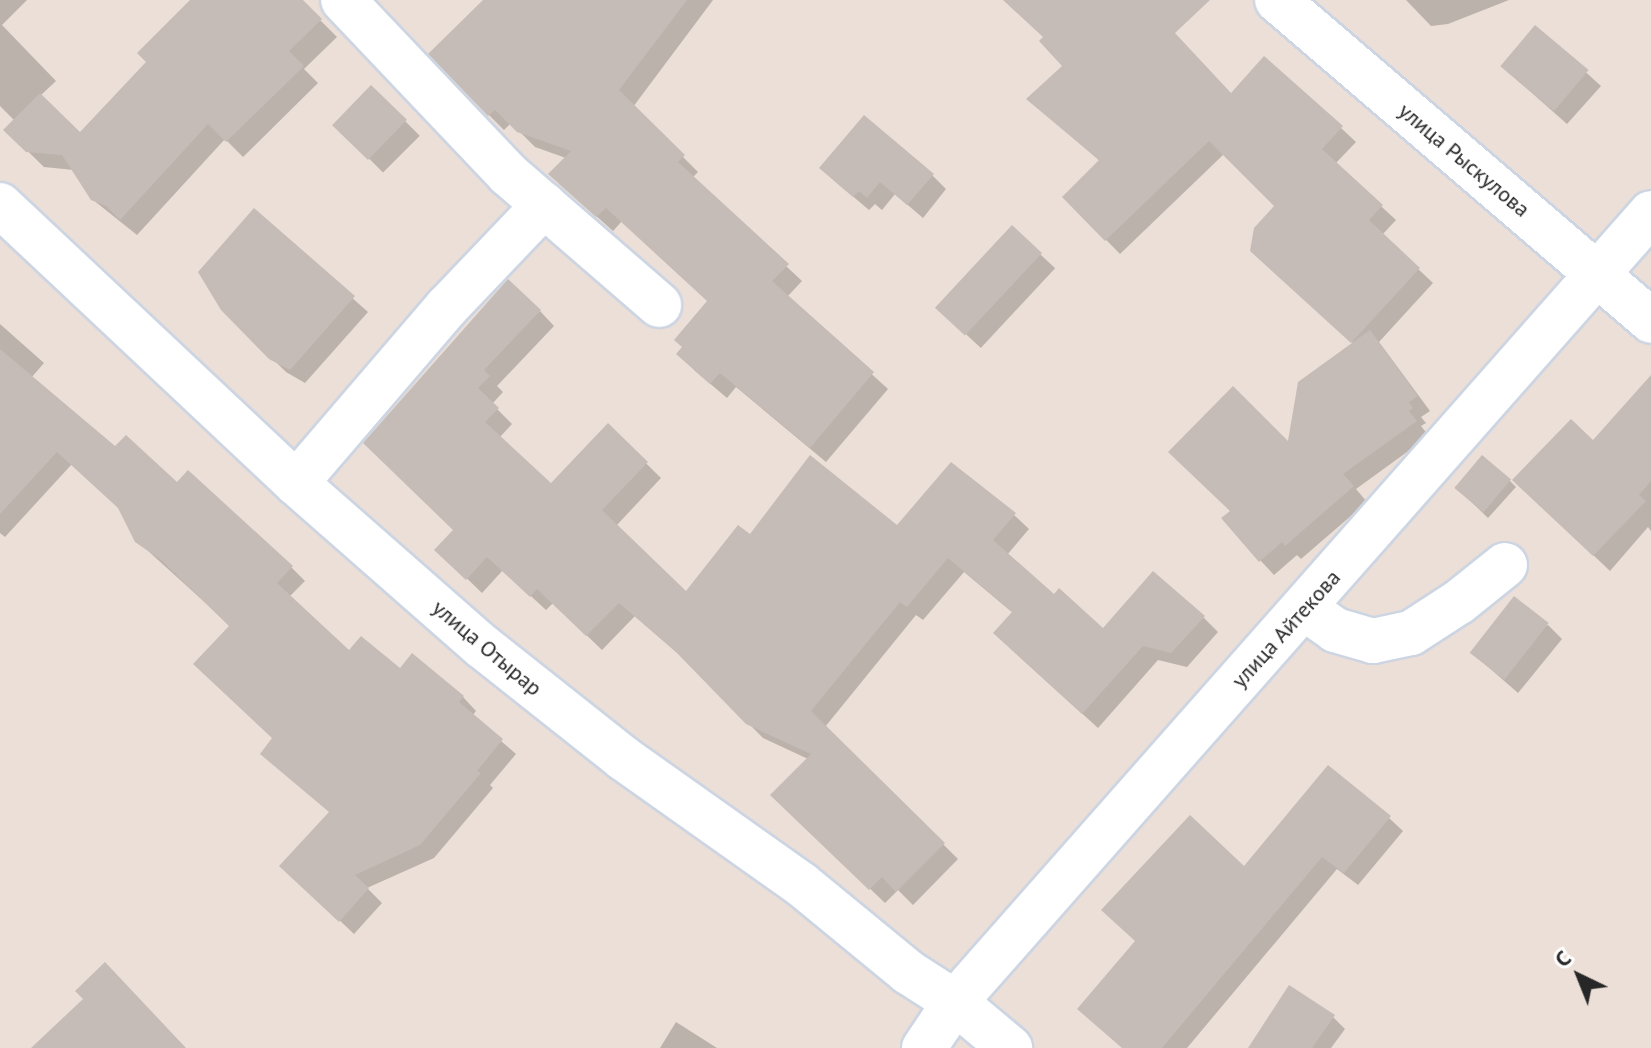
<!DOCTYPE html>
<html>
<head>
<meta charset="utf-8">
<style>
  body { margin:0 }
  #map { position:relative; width:1651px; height:1048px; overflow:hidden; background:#ebdfd7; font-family:"PT Sans",sans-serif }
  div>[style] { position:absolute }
  .shadow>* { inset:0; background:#0003; transform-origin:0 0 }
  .building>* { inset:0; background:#c6bcb7; transform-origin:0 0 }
  .roads { filter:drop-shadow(2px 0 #cdd5e2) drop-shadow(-2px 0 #cdd5e2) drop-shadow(0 2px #cdd5e2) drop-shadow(0 -2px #cdd5e2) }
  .minor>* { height:44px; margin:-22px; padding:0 22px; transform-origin:22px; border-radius:22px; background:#fff }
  span { translate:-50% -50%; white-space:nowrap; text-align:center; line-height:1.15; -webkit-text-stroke:6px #fff; paint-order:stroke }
  .street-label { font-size:22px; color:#272727 }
  .north { position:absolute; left:1539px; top:936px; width:80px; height:80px; -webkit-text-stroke:6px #fff; paint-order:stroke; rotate:317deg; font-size:22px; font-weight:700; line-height:32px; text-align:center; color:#272727 }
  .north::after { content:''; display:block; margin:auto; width:28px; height:36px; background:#272727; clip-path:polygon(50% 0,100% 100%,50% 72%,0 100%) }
</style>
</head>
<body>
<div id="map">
  <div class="shadow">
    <div style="clip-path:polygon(0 0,27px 0,2px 25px,56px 81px,40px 96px,80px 135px,148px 62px,193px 0,300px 0,337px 37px,304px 69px,318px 83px,243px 157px,225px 139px,137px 235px,92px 199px,74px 170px,44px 167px,6px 130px,15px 121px,0 106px)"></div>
    <div style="clip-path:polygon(486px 0,713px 0,633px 107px,698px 172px,692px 178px,802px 281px,787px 297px,888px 389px,826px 462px,736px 387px,727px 398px,694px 370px,709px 302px,622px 221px,613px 231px,566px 189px,566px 158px,535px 147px,511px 123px,504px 130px,489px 115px)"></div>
    <div style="clip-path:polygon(1006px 0,1142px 0,1232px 95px,1341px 128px,1356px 142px,1335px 164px,1396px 220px,1382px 235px,1433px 283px,1379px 342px,1430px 411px,1421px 417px,1426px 423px,1421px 426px,1429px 436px,1356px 489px,1367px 502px,1301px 559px,1297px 555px,1274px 575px,1260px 560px,1290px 445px,1354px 344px,1266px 265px,1276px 206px,1224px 154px,1120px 254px,1064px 197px,1100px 161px,1029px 100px,1065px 66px,1046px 38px)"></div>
    <div style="clip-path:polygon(1406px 0,1509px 0,1448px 24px,1431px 26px)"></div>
    <div style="clip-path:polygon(1536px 27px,1601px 86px,1567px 124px,1516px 79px)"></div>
    <div style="left:371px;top:87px;width:69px;height:52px;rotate:45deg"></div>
    <div style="clip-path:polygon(932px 175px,946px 189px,923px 218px,895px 194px,882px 210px,875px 204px,869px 210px,836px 182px)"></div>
    <div style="clip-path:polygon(254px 211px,368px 312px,305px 383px,286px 372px,222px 309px)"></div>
    <div style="left:1012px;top:228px;width:59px;height:109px;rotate:43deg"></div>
    <div style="clip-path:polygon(540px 311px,554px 326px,497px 386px,503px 392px,492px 404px,512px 424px,499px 438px,551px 486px,608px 426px,661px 478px,616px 526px,686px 594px,750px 537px,897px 528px,1014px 515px,1029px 529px,1007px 555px,1054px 597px,1103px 631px,1203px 617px,1218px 632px,1187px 667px,1158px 660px,1098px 728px,1010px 648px,1013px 613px,964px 572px,923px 620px,916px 615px,825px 727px,958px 859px,913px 905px,898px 890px,885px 903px,788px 810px,808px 759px,763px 738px,691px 665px,635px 616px,602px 650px,553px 603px,546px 610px,503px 570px,482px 593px,452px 564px,456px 530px,366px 443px)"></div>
    <div style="clip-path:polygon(0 324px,44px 363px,31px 378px,116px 449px,177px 485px,189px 473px,292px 568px,305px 581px,289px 597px,349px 653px,463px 697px,476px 711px,472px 716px,516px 754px,490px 785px,493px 788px,434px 858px,367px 888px,382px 903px,354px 934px,296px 879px,331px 813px,275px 738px,231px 626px,136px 540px,121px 508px,72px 464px,5px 537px,0 533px)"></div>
    <div style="clip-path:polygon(1651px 405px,1651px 531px,1648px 527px,1610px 571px,1528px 493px,1593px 443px)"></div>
    <div style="clip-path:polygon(1509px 480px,1516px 487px,1488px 518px,1455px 486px)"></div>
    <div style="clip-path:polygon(1548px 625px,1562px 639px,1518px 693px,1471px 652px)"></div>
    <div style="clip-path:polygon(1389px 818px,1403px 831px,1358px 885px,1337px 869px,1187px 1048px,1123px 1048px,1079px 1009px,1137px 941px,1244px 869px)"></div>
    <div style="clip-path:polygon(1333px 1017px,1345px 1029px,1331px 1048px,1251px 1048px)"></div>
    <div style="clip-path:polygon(676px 1022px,717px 1048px,660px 1048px)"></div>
  </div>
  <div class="building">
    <div style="clip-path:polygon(190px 0,303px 0,322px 19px,289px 51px,304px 66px,226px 142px,208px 124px,120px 220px,106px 206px,91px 200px,62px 155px,26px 152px,3px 130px,40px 93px,80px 132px,146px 62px,137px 53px)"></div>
    <div style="clip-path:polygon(483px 0,687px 0,619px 90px,685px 155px,678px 162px,789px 264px,772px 281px,874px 372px,810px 448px,720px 373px,710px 384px,676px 354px,682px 347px,674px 340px,707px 301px,606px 208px,596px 217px,548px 174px,571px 151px,517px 132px,495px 110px,488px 116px,428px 54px)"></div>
    <div style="clip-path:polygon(1003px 0,1210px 0,1175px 33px,1231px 93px,1264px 56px,1343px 126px,1322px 149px,1383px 205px,1369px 220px,1420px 268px,1351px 343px,1250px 251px,1254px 228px,1274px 206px,1209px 141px,1105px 241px,1062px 197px,1099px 160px,1026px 99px,1062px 66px,1039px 41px,1043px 37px)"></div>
    <div style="left:1535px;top:25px;width:70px;height:54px;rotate:40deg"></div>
    <div style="left:371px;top:85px;width:50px;height:56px;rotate:44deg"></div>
    <div style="clip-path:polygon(864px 115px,934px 174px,907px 205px,880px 182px,867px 198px,859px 191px,853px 197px,819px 168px)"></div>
    <div style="clip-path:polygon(254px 208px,355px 296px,290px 370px,269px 359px,221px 310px,198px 272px)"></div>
    <div style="left:1012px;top:225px;width:41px;height:113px;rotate:43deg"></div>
    <div style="clip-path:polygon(508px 279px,541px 310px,484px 370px,490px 376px,478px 388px,499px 408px,485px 422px,551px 483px,608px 423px,648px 462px,602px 510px,686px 591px,738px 525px,750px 534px,810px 455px,897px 525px,951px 462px,1016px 513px,993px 540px,1054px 594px,1059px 588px,1103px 628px,1153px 571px,1205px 616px,1171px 653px,1143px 646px,1082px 714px,993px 633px,1012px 612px,948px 558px,907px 607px,900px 602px,811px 711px,945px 843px,896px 892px,882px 877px,869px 890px,770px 795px,811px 754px,746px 724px,676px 652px,619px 603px,586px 636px,537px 589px,530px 597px,487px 557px,466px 580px,434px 550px,453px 530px,363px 443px)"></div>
    <div style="clip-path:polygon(1370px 330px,1418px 396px,1409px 402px,1413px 408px,1409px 411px,1417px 421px,1343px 474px,1354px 486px,1285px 546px,1282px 542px,1259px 562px,1221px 518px,1230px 511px,1168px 452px,1233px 386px,1288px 441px,1298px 382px)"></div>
    <div style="clip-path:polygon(0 349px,115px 446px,126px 435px,177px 482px,188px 470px,293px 566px,277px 583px,349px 650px,361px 636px,400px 668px,412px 653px,464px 696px,459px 702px,503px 739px,477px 771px,481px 773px,420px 845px,355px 875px,369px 888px,339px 922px,279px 866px,329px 812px,260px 754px,272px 738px,193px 664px,229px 626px,161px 560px,135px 542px,118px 508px,57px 452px,0 514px)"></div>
    <div style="clip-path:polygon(1651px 375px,1651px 481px,1639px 495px,1646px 501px,1593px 556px,1512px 480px,1571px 419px,1593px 440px)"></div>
    <div style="left:1482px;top:455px;width:38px;height:43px;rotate:40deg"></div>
    <div style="left:1514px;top:596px;width:44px;height:72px;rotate:38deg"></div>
    <div style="clip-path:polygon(1328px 765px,1391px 816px,1344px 873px,1322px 857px,1162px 1048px,1122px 1048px,1077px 1009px,1135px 941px,1101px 910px,1190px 815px,1244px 866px)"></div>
    <div style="clip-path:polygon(105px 962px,186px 1048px,31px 1048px,83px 999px,75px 991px)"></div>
    <div style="clip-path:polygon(1289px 985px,1335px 1015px,1312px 1048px,1248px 1048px)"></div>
  </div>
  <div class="roads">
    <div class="minor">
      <div style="left:343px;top:0;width:240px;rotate:46.5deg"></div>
      <div style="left:508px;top:174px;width:200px;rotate:40.9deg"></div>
      <div style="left:1277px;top:0;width:493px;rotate:40.6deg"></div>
      <div style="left:0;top:205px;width:406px;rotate:43.2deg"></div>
      <div style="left:296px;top:483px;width:249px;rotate:41.3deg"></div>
      <div style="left:483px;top:647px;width:179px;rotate:38.4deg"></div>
      <div style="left:623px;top:758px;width:218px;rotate:35.3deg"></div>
      <div style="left:801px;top:884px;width:139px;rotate:39.4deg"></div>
      <div style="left:908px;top:972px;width:56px;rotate:32.6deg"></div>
      <div style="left:955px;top:1002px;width:72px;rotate:39.9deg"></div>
      <div style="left:296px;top:483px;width:232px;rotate:-49.4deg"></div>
      <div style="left:447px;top:307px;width:141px;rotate:-46.4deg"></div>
      <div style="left:1304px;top:608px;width:38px;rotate:35deg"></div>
      <div style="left:1335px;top:630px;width:40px;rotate:16deg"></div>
      <div style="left:1373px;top:641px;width:39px;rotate:-12deg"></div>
      <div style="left:1411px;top:633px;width:57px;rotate:-32.9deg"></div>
      <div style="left:1459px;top:602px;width:59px;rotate:-38.8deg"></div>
      <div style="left:924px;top:1048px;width:55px;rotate:-56deg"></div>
      <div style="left:955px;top:1002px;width:1052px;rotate:-48.58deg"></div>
    </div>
  </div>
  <div class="street-label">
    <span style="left:1464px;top:160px;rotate:40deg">улица Рыскулова</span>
    <span style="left:1286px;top:629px;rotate:-48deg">улица Айтекова</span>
    <span style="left:487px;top:648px;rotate:40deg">улица Отырар</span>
  </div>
  <div class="north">С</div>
</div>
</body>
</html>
